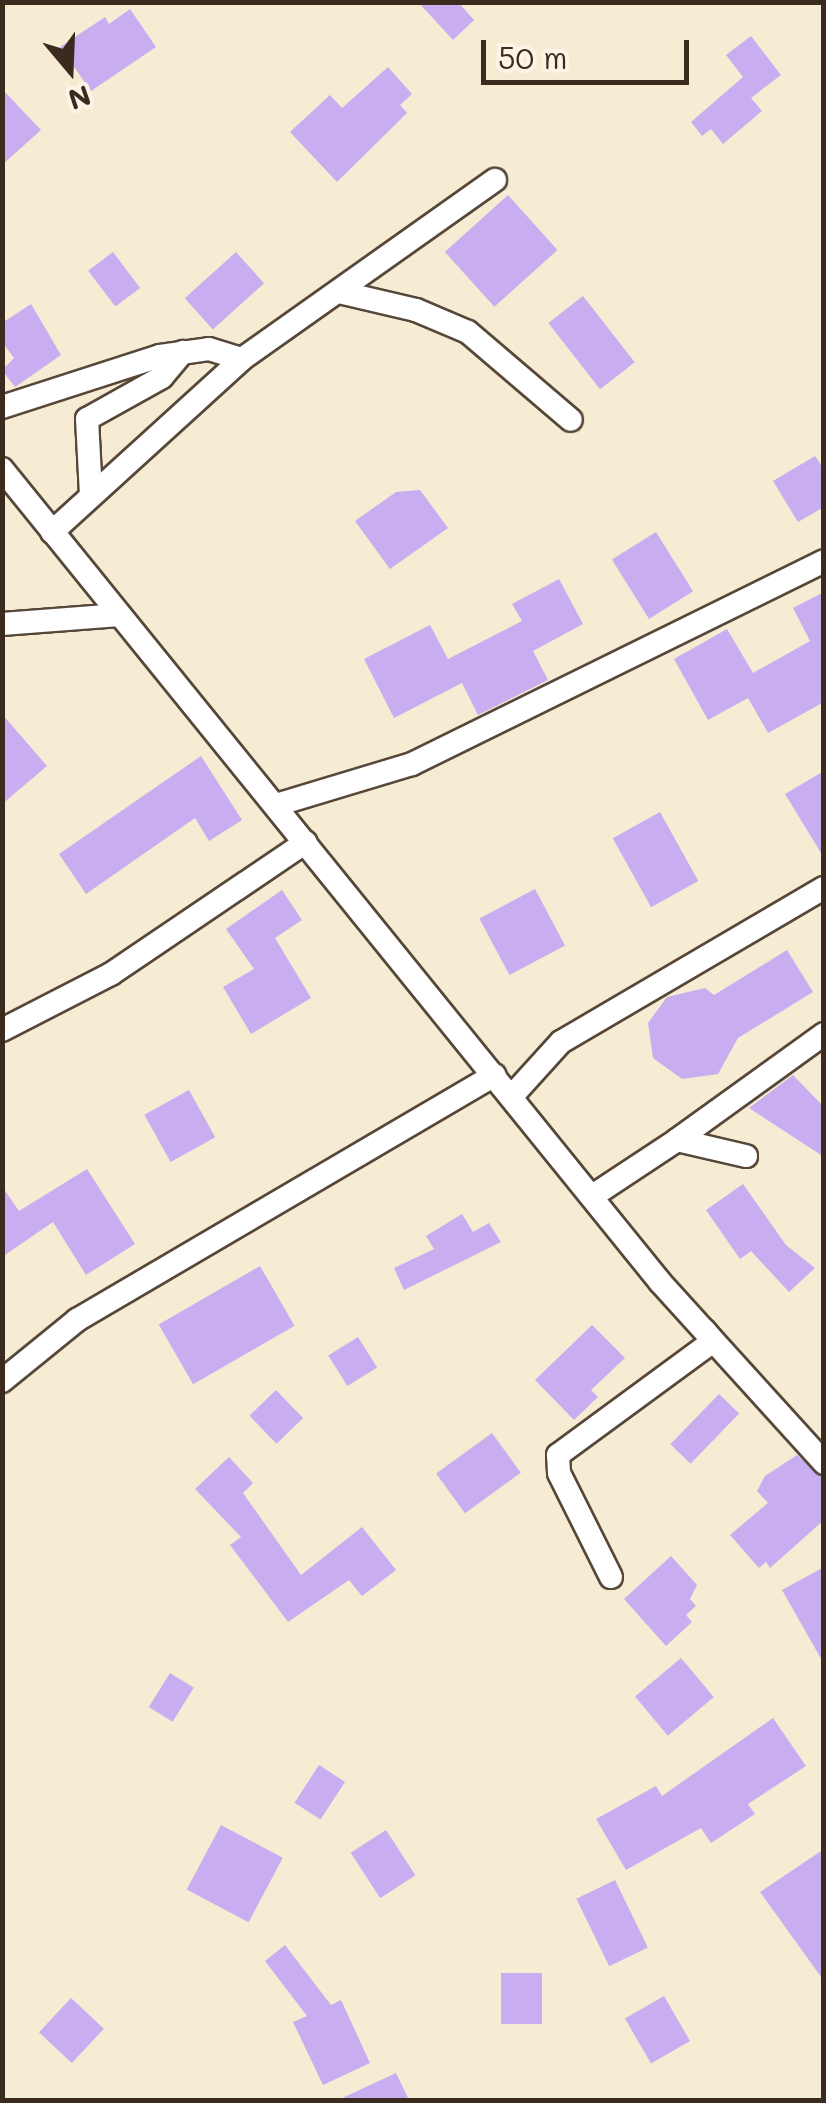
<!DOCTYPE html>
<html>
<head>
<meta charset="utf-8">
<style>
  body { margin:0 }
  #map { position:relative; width:826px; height:2103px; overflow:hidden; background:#f6ebd3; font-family:Mali,sans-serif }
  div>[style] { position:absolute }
  .building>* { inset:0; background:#c9adf1; transform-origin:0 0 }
  .roads { filter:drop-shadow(2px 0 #574739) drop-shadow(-2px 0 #574739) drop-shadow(0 2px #574739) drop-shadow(0 -2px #574739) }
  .minor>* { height:22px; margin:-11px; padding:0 11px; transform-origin:11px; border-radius:11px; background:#fff }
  span { translate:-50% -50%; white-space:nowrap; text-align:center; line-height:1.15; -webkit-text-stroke:9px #fcf5e5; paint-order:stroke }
  .frame { position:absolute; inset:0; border:5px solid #3b2a1e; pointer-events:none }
  .north { position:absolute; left:20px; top:20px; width:100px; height:100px; -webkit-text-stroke:8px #fcf5e5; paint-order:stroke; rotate:161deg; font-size:28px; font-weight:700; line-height:40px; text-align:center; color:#3b2a1e }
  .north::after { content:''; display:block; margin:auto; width:35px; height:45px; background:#3b2a1e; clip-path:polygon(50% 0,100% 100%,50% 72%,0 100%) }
  .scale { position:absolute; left:481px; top:40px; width:208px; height:45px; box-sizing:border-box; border:5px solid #3b2a1e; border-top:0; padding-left:12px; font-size:30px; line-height:35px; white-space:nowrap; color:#3b2a1e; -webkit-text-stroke:8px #fcf5e5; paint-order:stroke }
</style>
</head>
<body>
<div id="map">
  <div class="building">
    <div style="clip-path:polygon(418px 2px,458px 2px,474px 20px,453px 40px)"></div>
    <div style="clip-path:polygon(130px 9px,156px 47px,91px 91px,60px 47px,105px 17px,109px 24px)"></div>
    <div style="clip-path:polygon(751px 36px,781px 75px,751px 98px,762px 111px,723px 144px,711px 129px,702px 136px,691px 122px,743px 77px,726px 55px)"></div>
    <div style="clip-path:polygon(388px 67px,412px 94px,400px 105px,407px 113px,337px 182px,290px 132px,330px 95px,342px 108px)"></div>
    <div style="clip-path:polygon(2px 89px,41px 130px,2px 165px)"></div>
    <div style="left:508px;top:195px;width:74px;height:85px;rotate:48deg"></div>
    <div style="left:113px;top:252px;width:45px;height:31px;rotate:53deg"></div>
    <div style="left:236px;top:252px;width:42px;height:69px;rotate:48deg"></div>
    <div style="left:583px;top:296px;width:84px;height:44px;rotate:52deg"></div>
    <div style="clip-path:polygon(31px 304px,61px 355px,15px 387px,2px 370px,14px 358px,2px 342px,2px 323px)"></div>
    <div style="clip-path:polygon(815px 456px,824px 469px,824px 507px,798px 522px,773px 481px)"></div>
    <div style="clip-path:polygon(420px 490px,448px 528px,390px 569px,355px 521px,396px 492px)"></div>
    <div style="left:656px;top:532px;width:70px;height:52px;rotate:58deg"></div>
    <div style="clip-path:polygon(559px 579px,583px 624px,533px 651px,548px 680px,478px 715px,462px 683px,394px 718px,364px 659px,430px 625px,448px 659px,522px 621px,512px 604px)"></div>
    <div style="clip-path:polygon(824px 592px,824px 702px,768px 733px,748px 698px,708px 720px,674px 659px,727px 629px,753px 673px,810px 641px,793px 608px)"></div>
    <div style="clip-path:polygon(2px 714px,47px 766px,2px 804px)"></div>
    <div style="clip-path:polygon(201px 756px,242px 820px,209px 841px,195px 818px,86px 894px,59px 854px)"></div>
    <div style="clip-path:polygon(824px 771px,824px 858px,785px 794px)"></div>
    <div style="left:660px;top:812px;width:79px;height:54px;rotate:61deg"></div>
    <div style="left:535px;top:889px;width:64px;height:63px;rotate:62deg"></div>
    <div style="clip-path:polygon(282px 890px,302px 920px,275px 938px,311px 998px,251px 1034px,223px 987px,254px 969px,226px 929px)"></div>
    <div style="clip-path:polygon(787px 950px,813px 992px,738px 1038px,718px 1074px,682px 1079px,653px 1058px,648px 1023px,667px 997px,705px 988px,714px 995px)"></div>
    <div style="clip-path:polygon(793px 1075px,824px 1107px,824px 1157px,749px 1108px)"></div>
    <div style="left:189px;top:1090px;width:54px;height:51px;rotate:61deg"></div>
    <div style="clip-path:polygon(87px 1169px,135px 1244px,86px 1275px,53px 1222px,2px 1257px,2px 1186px,19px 1211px)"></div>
    <div style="clip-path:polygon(743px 1184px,786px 1245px,815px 1268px,789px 1292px,751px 1251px,740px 1259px,706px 1210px)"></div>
    <div style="clip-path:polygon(462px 1214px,473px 1232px,489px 1223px,501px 1242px,404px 1290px,394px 1268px,434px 1249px,426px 1236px)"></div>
    <div style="left:260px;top:1266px;width:69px;height:117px;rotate:60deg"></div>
    <div style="clip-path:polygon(592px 1325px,625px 1358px,591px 1390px,598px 1397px,574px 1420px,535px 1380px)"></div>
    <div style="left:358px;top:1337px;width:36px;height:35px;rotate:58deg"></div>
    <div style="left:276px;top:1390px;width:39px;height:37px;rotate:46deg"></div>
    <div style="left:719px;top:1394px;width:28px;height:70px;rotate:44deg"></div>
    <div style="left:492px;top:1433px;width:49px;height:69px;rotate:54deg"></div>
    <div style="clip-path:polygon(797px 1455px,824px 1478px,824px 1520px,770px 1568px,766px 1562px,759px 1568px,730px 1535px,768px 1503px,757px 1491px,765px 1476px)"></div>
    <div style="clip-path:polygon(229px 1457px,253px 1483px,243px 1493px,301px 1575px,362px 1527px,396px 1570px,362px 1596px,349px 1580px,288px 1622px,230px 1545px,241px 1537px,195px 1489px)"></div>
    <div style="clip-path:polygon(671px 1556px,697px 1585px,690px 1599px,696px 1606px,686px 1615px,692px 1622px,666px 1646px,624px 1599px)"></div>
    <div style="clip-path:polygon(824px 1567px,824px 1664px,782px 1590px)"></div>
    <div style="left:681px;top:1658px;width:51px;height:60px;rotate:50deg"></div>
    <div style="left:170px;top:1673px;width:28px;height:40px;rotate:32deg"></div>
    <div style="clip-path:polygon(773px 1718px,806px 1766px,748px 1804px,755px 1814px,711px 1843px,701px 1828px,626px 1870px,596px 1819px,656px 1786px,662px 1796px)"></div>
    <div style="left:319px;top:1765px;width:31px;height:45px;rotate:33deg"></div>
    <div style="left:221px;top:1825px;width:70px;height:73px;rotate:28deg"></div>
    <div style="left:386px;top:1830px;width:54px;height:42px;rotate:57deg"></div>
    <div style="clip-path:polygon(824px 1849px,824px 1981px,760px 1892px)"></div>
    <div style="left:615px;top:1880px;width:75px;height:43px;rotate:64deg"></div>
    <div style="clip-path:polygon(285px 1945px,331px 2005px,341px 2000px,370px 2063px,323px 2085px,293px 2022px,307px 2016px,265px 1961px)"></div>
    <div style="left:501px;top:1973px;width:41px;height:51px"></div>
    <div style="left:664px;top:1996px;width:52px;height:45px;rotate:60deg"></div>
    <div style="left:71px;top:1998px;width:45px;height:47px;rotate:43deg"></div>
    <div style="clip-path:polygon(396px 2073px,409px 2100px,338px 2100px)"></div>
  </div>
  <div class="roads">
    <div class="minor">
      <div style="left:339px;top:292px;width:79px;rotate:13.2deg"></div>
      <div style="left:416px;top:310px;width:56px;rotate:22.9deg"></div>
      <div style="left:468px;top:332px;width:135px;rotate:40.5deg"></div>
      <div style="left:2px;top:407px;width:166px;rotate:-17.9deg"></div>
      <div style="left:160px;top:356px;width:49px;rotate:-8.1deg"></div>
      <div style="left:209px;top:349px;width:34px;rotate:17deg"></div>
      <div style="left:2px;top:469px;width:1047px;rotate:51.01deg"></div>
      <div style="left:661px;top:1283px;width:243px;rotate:47.8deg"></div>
      <div style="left:91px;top:495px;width:76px;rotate:-93deg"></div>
      <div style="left:87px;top:419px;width:86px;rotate:-29.2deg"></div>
      <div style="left:162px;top:377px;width:33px;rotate:-50deg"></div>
      <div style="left:52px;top:532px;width:257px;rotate:-42.3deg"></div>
      <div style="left:242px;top:359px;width:310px;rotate:-35.3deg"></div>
      <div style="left:2px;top:624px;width:118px;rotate:-4.4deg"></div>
      <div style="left:276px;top:805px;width:142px;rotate:-16.8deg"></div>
      <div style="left:412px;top:764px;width:459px;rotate:-26.2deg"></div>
      <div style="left:2px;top:1030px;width:123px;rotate:-27.2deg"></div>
      <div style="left:111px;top:974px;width:235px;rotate:-34.1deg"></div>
      <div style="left:512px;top:1096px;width:73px;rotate:-47.8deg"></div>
      <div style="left:561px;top:1042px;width:305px;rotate:-30.4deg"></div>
      <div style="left:677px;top:1140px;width:181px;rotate:-35.8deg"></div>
      <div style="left:594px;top:1195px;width:100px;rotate:-33.5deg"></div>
      <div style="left:677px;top:1140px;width:71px;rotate:13.1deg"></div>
      <div style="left:2px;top:1381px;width:97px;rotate:-39.1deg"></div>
      <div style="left:77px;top:1320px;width:484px;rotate:-30.4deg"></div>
      <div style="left:611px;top:1577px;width:116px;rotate:-116.6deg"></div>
      <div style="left:559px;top:1473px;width:18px;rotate:-93deg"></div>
      <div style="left:558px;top:1455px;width:192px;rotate:-36.3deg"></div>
      <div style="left:713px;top:1341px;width:14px;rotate:-129deg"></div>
    </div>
  </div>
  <div class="frame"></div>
  <div class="north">N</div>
  <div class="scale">50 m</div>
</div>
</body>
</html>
